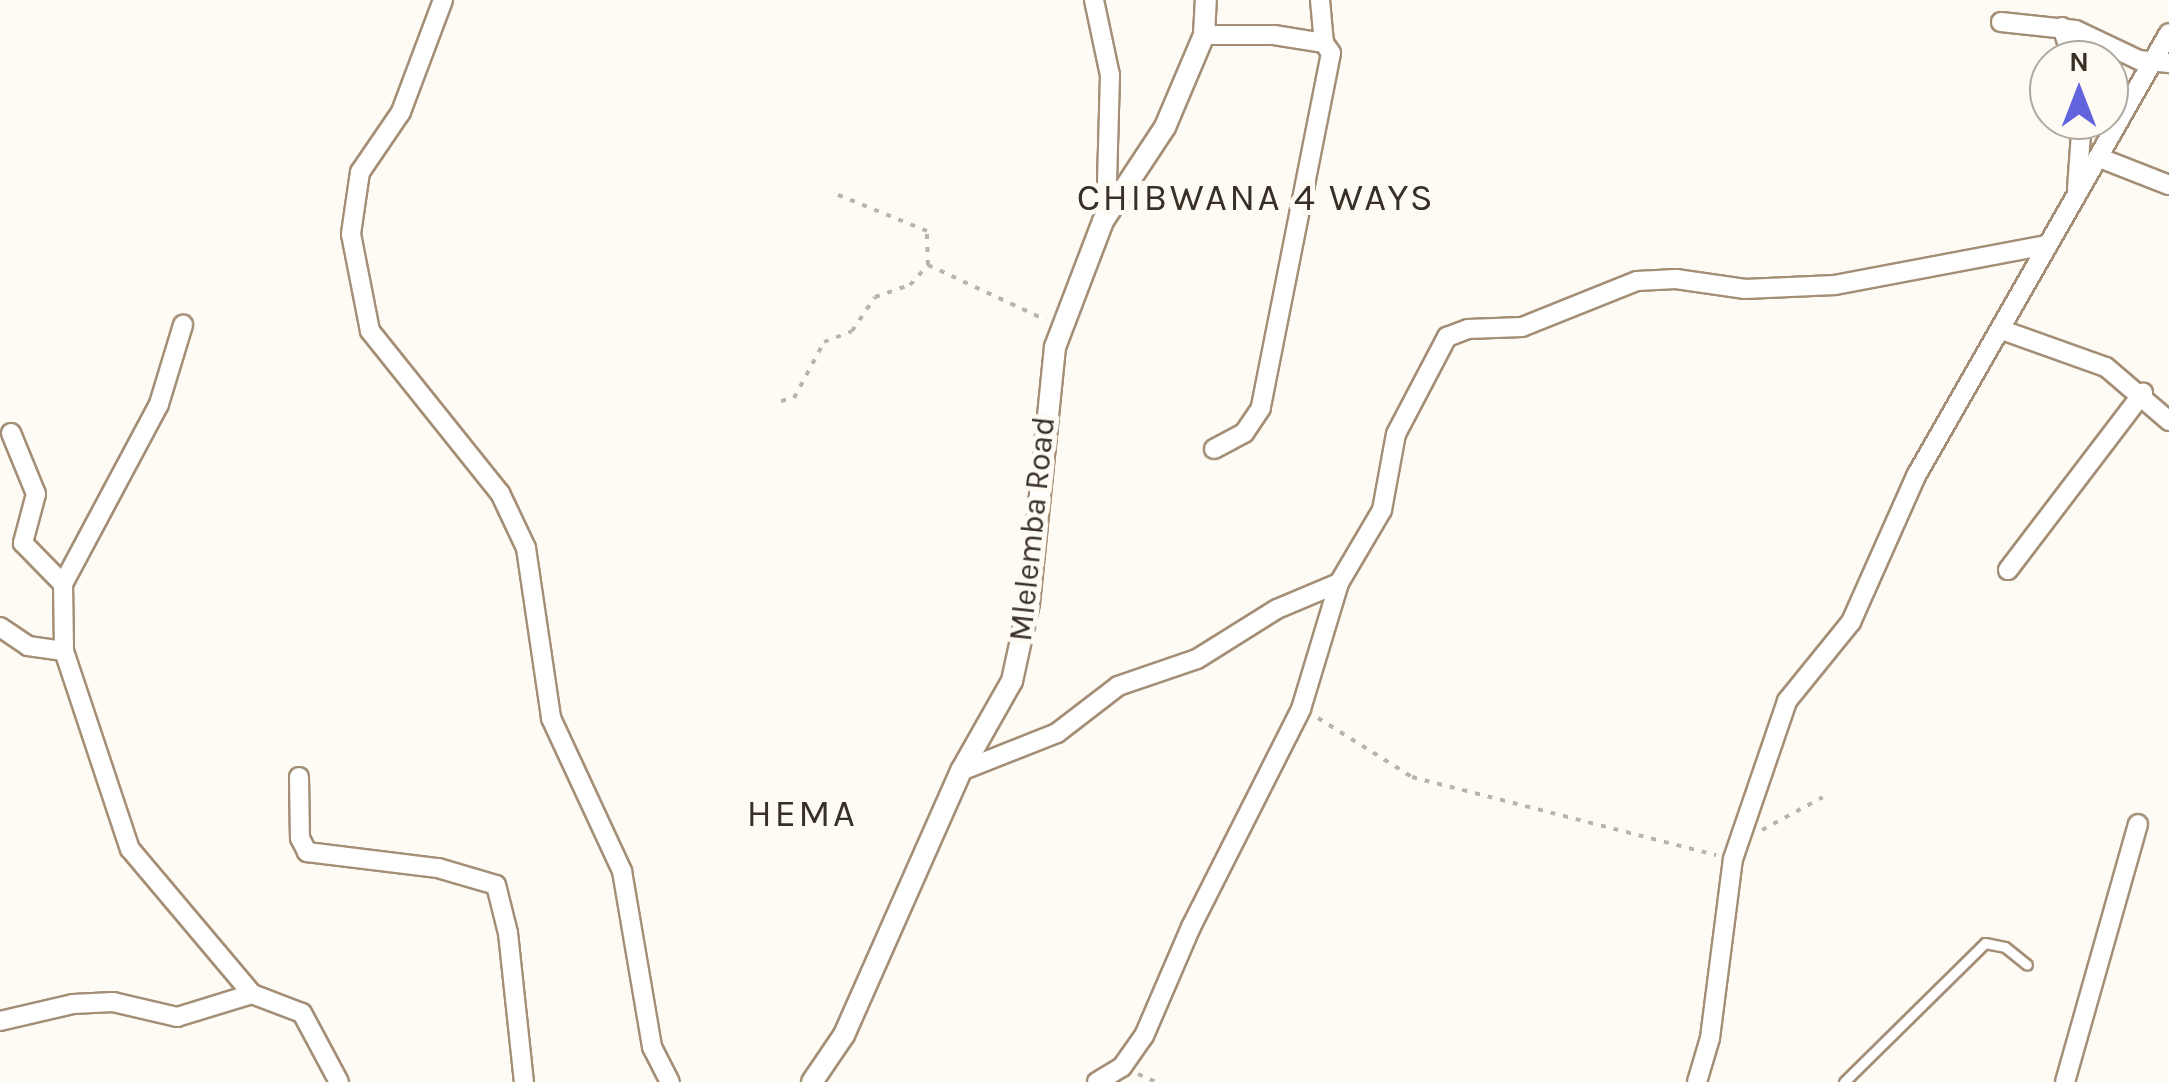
<!DOCTYPE html>
<html>
<head>
<meta charset="utf-8">
<style>
  body { margin:0 }
  #map { position:relative; width:2169px; height:1082px; overflow:hidden; background:#fefaf4; font-family:Karla,sans-serif }
  div>[style] { position:absolute }
  .path>* { height:4px; margin-top:-2px; transform-origin:0; background:repeating-linear-gradient(90deg,#b8b3ab 0 5px,transparent 0 13px) }
  .roads { filter:drop-shadow(2px 0 #a48f76) drop-shadow(-2px 0 #a48f76) drop-shadow(0 2px #a48f76) drop-shadow(0 -2px #a48f76) }
  .service>* { height:9px; margin:-4.5px; padding:0 4.5px; transform-origin:4.5px; border-radius:4.5px; background:#fff }
  .minor>* { height:18px; margin:-9px; padding:0 9px; transform-origin:9px; border-radius:9px; background:#fff }
  .tertiary>* { height:20px; margin:-10px; padding:0 10px; transform-origin:10px; border-radius:10px; background:#fff }
  span { translate:-50% -50%; white-space:nowrap; text-align:center; line-height:1.15; -webkit-text-stroke:10px #fefaf4; paint-order:stroke }
  .street-label { font-size:32px; color:#382f25 }
  .quarter-label { font-size:38px; color:#382f25; letter-spacing:2.5px }
  .north { position:absolute; left:2029px; top:40px; width:100px; height:100px; box-sizing:border-box; background:#fefaf4; border:2px solid #afa9a1; border-radius:50%; rotate:0deg; font-size:28px; font-weight:700; line-height:40px; text-align:center; color:#382f25 }
  .north::after { content:''; display:block; margin:auto; width:35px; height:45px; background:#6264dd; clip-path:polygon(50% 0,100% 100%,50% 72%,0 100%) }
</style>
</head>
<body>
<div id="map">
  <div class="path">
    <div style="left:928px;top:265px;width:130px;rotate:25deg"></div>
    <div style="left:781px;top:401px;width:13px;rotate:-13deg"></div>
    <div style="left:794px;top:398px;width:64px;rotate:-61.8deg"></div>
    <div style="left:824px;top:342px;width:30px;rotate:-21deg"></div>
    <div style="left:852px;top:331px;width:41px;rotate:-55.9deg"></div>
    <div style="left:875px;top:297px;width:37px;rotate:-19deg"></div>
    <div style="left:910px;top:285px;width:27px;rotate:-48deg"></div>
    <div style="left:928px;top:265px;width:34px;rotate:-92deg"></div>
    <div style="left:927px;top:231px;width:98px;rotate:-157.9deg"></div>
    <div style="left:1318px;top:718px;width:111px;rotate:32.1deg"></div>
    <div style="left:1412px;top:777px;width:314px;rotate:14.4deg"></div>
    <div style="left:1762px;top:830px;width:69px;rotate:-28.4deg"></div>
    <div style="left:1138px;top:1074px;width:20px;rotate:24deg"></div>
  </div>
  <div class="roads">
    <div class="service">
      <div style="left:1844px;top:1082px;width:198px;rotate:-44.6deg"></div>
      <div style="left:1985px;top:943px;width:20px;rotate:11deg"></div>
      <div style="left:2005px;top:947px;width:28px;rotate:39deg"></div>
    </div>
    <div class="minor">
      <div style="left:443px;top:0;width:120px;rotate:110.6deg"></div>
      <div style="left:401px;top:112px;width:73px;rotate:124.3deg"></div>
      <div style="left:360px;top:172px;width:63px;rotate:98.3deg"></div>
      <div style="left:351px;top:234px;width:99px;rotate:78.9deg"></div>
      <div style="left:370px;top:331px;width:208px;rotate:51.3deg"></div>
      <div style="left:500px;top:493px;width:61px;rotate:64.7deg"></div>
      <div style="left:526px;top:548px;width:172px;rotate:81.6deg"></div>
      <div style="left:551px;top:718px;width:169px;rotate:65.1deg"></div>
      <div style="left:622px;top:871px;width:179px;rotate:80.3deg"></div>
      <div style="left:652px;top:1047px;width:39px;rotate:63deg"></div>
      <div style="left:1094px;top:0;width:77px;rotate:78deg"></div>
      <div style="left:1110px;top:75px;width:140px;rotate:91.6deg"></div>
      <div style="left:1320px;top:0;width:43px;rotate:84.7deg"></div>
      <div style="left:2001px;top:22px;width:75px;rotate:6.1deg"></div>
      <div style="left:2076px;top:30px;width:70px;rotate:25.5deg"></div>
      <div style="left:2139px;top:60px;width:30px;rotate:6deg"></div>
      <div style="left:2062px;top:27px;width:35px;rotate:72deg"></div>
      <div style="left:1204px;top:35px;width:70px"></div>
      <div style="left:1274px;top:35px;width:51px;rotate:9.1deg"></div>
      <div style="left:1324px;top:43px;width:12px;rotate:55deg"></div>
      <div style="left:1331px;top:53px;width:362px;rotate:101.2deg"></div>
      <div style="left:1261px;top:408px;width:30px;rotate:124deg"></div>
      <div style="left:1244px;top:433px;width:34px;rotate:152deg"></div>
      <div style="left:2100px;top:158px;width:74px;rotate:21.4deg"></div>
      <div style="left:2077px;top:189px;width:69px;rotate:-85.9deg"></div>
      <div style="left:2002px;top:330px;width:110px;rotate:19.6deg"></div>
      <div style="left:2106px;top:367px;width:83px;rotate:40.6deg"></div>
      <div style="left:11px;top:433px;width:66px;rotate:67.7deg"></div>
      <div style="left:36px;top:494px;width:51px;rotate:104.9deg"></div>
      <div style="left:23px;top:543px;width:57px;rotate:45.7deg"></div>
      <div style="left:63px;top:584px;width:67px;rotate:89.1deg"></div>
      <div style="left:64px;top:651px;width:209px;rotate:71.6deg"></div>
      <div style="left:130px;top:849px;width:189px;rotate:49.9deg"></div>
      <div style="left:252px;top:994px;width:53px;rotate:20.8deg"></div>
      <div style="left:302px;top:1013px;width:78px;rotate:61.8deg"></div>
      <div style="left:2008px;top:570px;width:223px;rotate:-52.7deg"></div>
      <div style="left:63px;top:584px;width:204px;rotate:-61.9deg"></div>
      <div style="left:159px;top:404px;width:83px;rotate:-73.1deg"></div>
      <div style="left:0;top:627px;width:34px;rotate:34deg"></div>
      <div style="left:28px;top:646px;width:36px;rotate:8deg"></div>
      <div style="left:961px;top:771px;width:103px;rotate:-21.6deg"></div>
      <div style="left:1057px;top:733px;width:77px;rotate:-37.6deg"></div>
      <div style="left:1118px;top:686px;width:83px;rotate:-18.9deg"></div>
      <div style="left:1197px;top:659px;width:94px;rotate:-32deg"></div>
      <div style="left:1277px;top:609px;width:67px;rotate:-22.8deg"></div>
      <div style="left:299px;top:777px;width:61px;rotate:89.1deg"></div>
      <div style="left:300px;top:838px;width:16px;rotate:63deg"></div>
      <div style="left:307px;top:852px;width:132px;rotate:7deg"></div>
      <div style="left:438px;top:868px;width:60px;rotate:16.3deg"></div>
      <div style="left:496px;top:885px;width:49px;rotate:76deg"></div>
      <div style="left:508px;top:933px;width:150px;rotate:83.9deg"></div>
      <div style="left:0;top:1021px;width:75px;rotate:-13.1deg"></div>
      <div style="left:73px;top:1004px;width:40px;rotate:-2.9deg"></div>
      <div style="left:113px;top:1002px;width:66px;rotate:13.2deg"></div>
      <div style="left:177px;top:1017px;width:78px;rotate:-17deg"></div>
      <div style="left:1097px;top:1082px;width:29px;rotate:-31deg"></div>
      <div style="left:1122px;top:1067px;width:38px;rotate:-55deg"></div>
      <div style="left:1144px;top:1036px;width:119px;rotate:-66.7deg"></div>
      <div style="left:1191px;top:927px;width:244px;rotate:-63.2deg"></div>
      <div style="left:1301px;top:709px;width:132px;rotate:-73.2deg"></div>
      <div style="left:1339px;top:583px;width:85px;rotate:-59.5deg"></div>
      <div style="left:1382px;top:510px;width:77px;rotate:-79.6deg"></div>
      <div style="left:1396px;top:434px;width:110px;rotate:-62.3deg"></div>
      <div style="left:1447px;top:337px;width:22px;rotate:-21deg"></div>
      <div style="left:1468px;top:329px;width:54px;rotate:-2.1deg"></div>
      <div style="left:1522px;top:327px;width:124px;rotate:-21.8deg"></div>
      <div style="left:1637px;top:281px;width:39px;rotate:-3deg"></div>
      <div style="left:1676px;top:279px;width:70px;rotate:8.2deg"></div>
      <div style="left:1745px;top:289px;width:90px;rotate:-2.5deg"></div>
      <div style="left:1835px;top:285px;width:215px;rotate:-10.7deg"></div>
      <div style="left:1697px;top:1082px;width:46px;rotate:-73.5deg"></div>
      <div style="left:1710px;top:1038px;width:180px;rotate:-82.7deg"></div>
      <div style="left:1733px;top:859px;width:167px;rotate:-71.1deg"></div>
      <div style="left:1787px;top:701px;width:102px;rotate:-51deg"></div>
      <div style="left:1851px;top:622px;width:160px;rotate:-66deg"></div>
      <div style="left:1916px;top:476px;width:510px;rotate:-60.27deg"></div>
      <div style="left:2065px;top:1082px;width:268px;rotate:-74.2deg"></div>
    </div>
    <div class="tertiary">
      <div style="left:812px;top:1082px;width:57px;rotate:-55.8deg"></div>
      <div style="left:844px;top:1035px;width:289px;rotate:-66.1deg"></div>
      <div style="left:961px;top:771px;width:103px;rotate:-60.5deg"></div>
      <div style="left:1012px;top:681px;width:80px;rotate:-77.7deg"></div>
      <div style="left:1029px;top:603px;width:257px;rotate:-84.2deg"></div>
      <div style="left:1055px;top:347px;width:135px;rotate:-69.1deg"></div>
      <div style="left:1103px;top:221px;width:113px;rotate:-56.6deg"></div>
      <div style="left:1165px;top:127px;width:100px;rotate:-67deg"></div>
      <div style="left:1204px;top:35px;width:35px;rotate:-87deg"></div>
    </div>
  </div>
  <div class="street-label">
    <span style="left:1033px;top:529px;rotate:-84deg">Mlelemba Road</span>
  </div>
  <div class="quarter-label">
    <span style="left:1256px;top:198px">CHIBWANA 4 WAYS</span>
    <span style="left:802px;top:814px">HEMA</span>
  </div>
  <div class="north">N</div>
</div>
</body>
</html>
